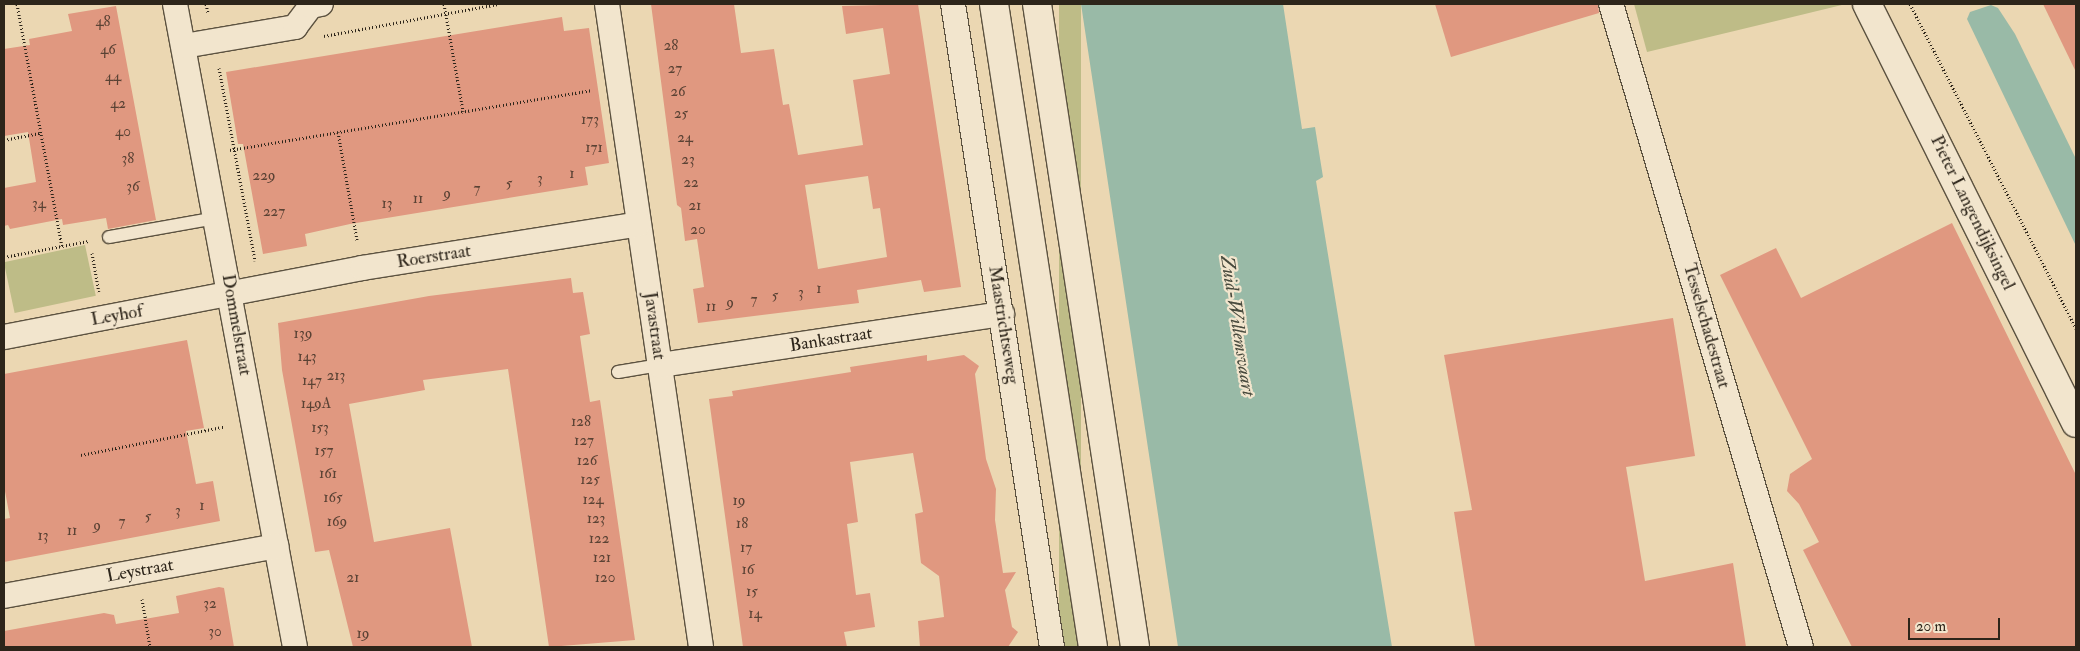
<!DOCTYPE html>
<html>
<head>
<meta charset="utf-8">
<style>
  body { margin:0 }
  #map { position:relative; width:2080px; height:651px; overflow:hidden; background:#ebd7b2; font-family:"IM FELL Double Pica",serif }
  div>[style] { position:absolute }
  .green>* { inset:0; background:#bebc87; transform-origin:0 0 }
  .water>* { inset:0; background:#99baa7 }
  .building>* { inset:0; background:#e09880 }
  .path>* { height:3px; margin-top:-1.5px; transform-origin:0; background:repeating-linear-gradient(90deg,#2d251a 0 1px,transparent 0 3.5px) }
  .roads { filter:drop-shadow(1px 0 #5c5240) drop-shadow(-1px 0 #5c5240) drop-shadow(0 1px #5c5240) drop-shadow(0 -1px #5c5240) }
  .service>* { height:12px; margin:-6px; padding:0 6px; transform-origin:6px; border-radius:6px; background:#f2e5cd }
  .minor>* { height:24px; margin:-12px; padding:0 12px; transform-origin:12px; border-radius:12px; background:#f2e5cd }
  .tertiary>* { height:28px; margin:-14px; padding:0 14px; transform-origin:14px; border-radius:14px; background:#f2e5cd }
  .secondary>* { height:28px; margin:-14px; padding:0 14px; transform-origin:14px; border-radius:14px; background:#f2e5cd }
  span { translate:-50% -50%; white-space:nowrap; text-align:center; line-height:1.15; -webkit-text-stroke:4.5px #f2e5cd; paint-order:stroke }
  .number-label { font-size:15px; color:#5a4234 }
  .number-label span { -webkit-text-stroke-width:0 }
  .street-label { font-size:18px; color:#2d251a }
  .water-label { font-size:19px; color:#484a3d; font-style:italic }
  .frame { position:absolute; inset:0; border:5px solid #2d251a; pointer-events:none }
  .scale { position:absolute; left:1908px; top:618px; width:92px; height:22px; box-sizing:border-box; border:2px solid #2d251a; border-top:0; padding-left:6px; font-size:15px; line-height:18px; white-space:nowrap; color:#2d251a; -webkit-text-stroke:4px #f2e5cd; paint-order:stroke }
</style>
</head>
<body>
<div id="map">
  <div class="green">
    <div style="left:1059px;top:4px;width:22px;height:650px"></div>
    <div style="clip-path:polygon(1634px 4px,1846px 4px,1647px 52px)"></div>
    <div style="left:85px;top:245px;width:52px;height:83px;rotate:78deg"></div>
  </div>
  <div class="water">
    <div style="clip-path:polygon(1081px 4px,1283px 4px,1302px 129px,1315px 127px,1323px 177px,1316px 181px,1392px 647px,1178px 647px)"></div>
    <div style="clip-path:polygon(1991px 5px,1998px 8px,2015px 34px,2076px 159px,2076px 246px,1967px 19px,1970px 12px)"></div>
  </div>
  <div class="building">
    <div style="clip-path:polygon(evenodd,651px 4px,734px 4px,741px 53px,774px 49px,783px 105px,789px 104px,798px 155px,863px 145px,853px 80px,890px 74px,883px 28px,846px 34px,842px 6px,918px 4px,961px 287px,924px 292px,921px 280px,857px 290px,859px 303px,698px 323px,693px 289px,704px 287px,697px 239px,685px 241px,681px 208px,677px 205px,651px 4px,868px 176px,873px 209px,880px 208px,887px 257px,818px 269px,805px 185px,868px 176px)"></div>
    <div style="clip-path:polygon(1435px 4px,1598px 4px,1599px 13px,1451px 57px)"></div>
    <div style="clip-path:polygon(2043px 4px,2076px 4px,2076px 72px)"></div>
    <div style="clip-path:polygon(116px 6px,156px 220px,108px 229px,106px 218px,63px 225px,62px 219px,10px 229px,8px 225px,4px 226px,4px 188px,36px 182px,28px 132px,4px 136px,4px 49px,30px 45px,29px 39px,72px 31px,68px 14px)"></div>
    <div style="clip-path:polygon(562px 17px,564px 31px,589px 28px,591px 42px,609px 163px,585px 167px,588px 185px,350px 224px,305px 234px,307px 246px,263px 254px,243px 144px,238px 144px,226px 72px)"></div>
    <div style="clip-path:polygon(1952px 223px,2076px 475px,2076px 647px,1852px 647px,1803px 550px,1819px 542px,1799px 504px,1787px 491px,1790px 474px,1812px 459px,1720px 275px,1776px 248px,1801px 298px)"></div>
    <div style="clip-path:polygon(571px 278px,573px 293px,583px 292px,590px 334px,580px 336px,582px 350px,590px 402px,600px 400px,635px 640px,549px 647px,508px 369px,423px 380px,425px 390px,349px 404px,374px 542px,450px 528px,472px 647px,353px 647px,329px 550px,315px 552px,282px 370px,278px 323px,429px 296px)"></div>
    <div style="clip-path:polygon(1673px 318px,1695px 456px,1626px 467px,1645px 581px,1733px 563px,1746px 647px,1475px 647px,1454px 512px,1472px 510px,1444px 355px)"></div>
    <div style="clip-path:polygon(187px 340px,204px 428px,186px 431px,196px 484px,213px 481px,220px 521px,4px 562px,4px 519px,10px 518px,4px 486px,4px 374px)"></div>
    <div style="clip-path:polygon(927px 355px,927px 361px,964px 355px,979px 366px,975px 374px,986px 459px,996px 489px,995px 520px,1003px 573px,1016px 572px,1005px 590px,1012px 627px,1018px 632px,1008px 647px,920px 647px,918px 621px,944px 617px,939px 576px,921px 563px,915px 514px,923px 512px,913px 453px,850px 462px,858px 522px,847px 524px,856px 595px,870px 593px,875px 627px,844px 632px,847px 647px,743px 647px,709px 399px,733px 396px,732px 391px,851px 372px,850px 367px)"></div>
    <div style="clip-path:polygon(219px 587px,224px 588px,234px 647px,4px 647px,4px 631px,104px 613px,114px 615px,116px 624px,179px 613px,176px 596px)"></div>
  </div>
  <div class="path">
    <div style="left:17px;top:4px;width:246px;rotate:79.5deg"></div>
    <div style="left:206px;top:4px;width:9px;rotate:77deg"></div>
    <div style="left:444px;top:4px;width:109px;rotate:79.9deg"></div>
    <div style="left:1910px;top:4px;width:365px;rotate:62.9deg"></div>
    <div style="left:324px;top:36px;width:177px;rotate:-10.4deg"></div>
    <div style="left:219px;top:68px;width:196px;rotate:79.4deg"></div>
    <div style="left:338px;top:132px;width:110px;rotate:80deg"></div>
    <div style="left:4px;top:140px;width:38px;rotate:-11deg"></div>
    <div style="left:230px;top:150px;width:366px;rotate:-9.4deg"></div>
    <div style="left:92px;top:253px;width:39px;rotate:80deg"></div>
    <div style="left:4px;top:257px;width:86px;rotate:-10.7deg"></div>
    <div style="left:81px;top:455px;width:145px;rotate:-11.2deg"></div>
    <div style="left:142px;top:599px;width:49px;rotate:80.5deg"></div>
  </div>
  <div class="roads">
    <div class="service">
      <div style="left:109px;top:237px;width:109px;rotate:-10.1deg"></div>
      <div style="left:618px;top:372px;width:43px;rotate:-9.5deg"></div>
    </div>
    <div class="minor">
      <div style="left:175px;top:4px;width:654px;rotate:79.43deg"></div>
      <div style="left:607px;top:4px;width:650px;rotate:81.68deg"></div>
      <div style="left:953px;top:4px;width:651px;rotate:81.25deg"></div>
      <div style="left:1611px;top:4px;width:670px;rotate:73.54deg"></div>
      <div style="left:184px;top:46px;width:113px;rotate:-9.7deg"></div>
      <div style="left:295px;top:27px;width:26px;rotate:-53deg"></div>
      <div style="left:311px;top:6px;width:10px;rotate:-11deg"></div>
      <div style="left:4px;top:337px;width:365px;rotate:-10.9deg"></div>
      <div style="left:362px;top:268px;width:280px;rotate:-9deg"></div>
      <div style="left:660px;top:365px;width:346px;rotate:-8.5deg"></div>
      <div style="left:4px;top:596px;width:277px;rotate:-10.4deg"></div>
    </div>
    <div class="tertiary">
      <div style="left:1867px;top:4px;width:468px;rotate:63.5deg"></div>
    </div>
    <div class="secondary">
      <div style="left:994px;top:4px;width:651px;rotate:81.25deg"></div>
      <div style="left:1037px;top:4px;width:650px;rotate:81.33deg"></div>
    </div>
  </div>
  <div class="number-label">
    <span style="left:103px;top:22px">48</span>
    <span style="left:671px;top:46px">28</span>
    <span style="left:108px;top:50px">46</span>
    <span style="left:675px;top:69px">27</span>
    <span style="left:113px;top:77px">44</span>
    <span style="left:678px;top:92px">26</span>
    <span style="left:118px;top:104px">42</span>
    <span style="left:681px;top:114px">25</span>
    <span style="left:590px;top:120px">173</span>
    <span style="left:123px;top:132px">40</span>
    <span style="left:685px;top:138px">24</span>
    <span style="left:594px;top:148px">171</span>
    <span style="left:128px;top:159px">38</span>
    <span style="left:688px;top:160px">23</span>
    <span style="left:572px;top:174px">1</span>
    <span style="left:264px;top:176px">229</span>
    <span style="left:540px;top:179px">3</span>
    <span style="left:691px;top:183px">22</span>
    <span style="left:509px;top:184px">5</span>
    <span style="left:133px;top:187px">36</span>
    <span style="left:477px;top:189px">7</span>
    <span style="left:447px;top:194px">9</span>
    <span style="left:418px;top:199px">11</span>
    <span style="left:39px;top:204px">34</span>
    <span style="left:387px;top:204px">13</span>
    <span style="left:695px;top:206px">21</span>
    <span style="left:274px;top:212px">227</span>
    <span style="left:698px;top:230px">20</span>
    <span style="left:819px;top:289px">1</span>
    <span style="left:801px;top:293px">3</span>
    <span style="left:775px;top:296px">5</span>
    <span style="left:754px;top:300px">7</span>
    <span style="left:730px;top:303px">9</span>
    <span style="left:711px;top:307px">11</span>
    <span style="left:303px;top:334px">139</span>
    <span style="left:307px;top:357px">143</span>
    <span style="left:336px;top:376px">213</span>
    <span style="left:312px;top:381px">147</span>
    <span style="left:316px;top:404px">149A</span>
    <span style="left:581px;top:422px">128</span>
    <span style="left:320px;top:428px">153</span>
    <span style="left:584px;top:441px">127</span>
    <span style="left:324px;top:451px">157</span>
    <span style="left:587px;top:461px">126</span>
    <span style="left:328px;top:474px">161</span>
    <span style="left:590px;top:480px">125</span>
    <span style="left:333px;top:498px">165</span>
    <span style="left:593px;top:500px">124</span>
    <span style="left:739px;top:501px">19</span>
    <span style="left:202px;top:506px">1</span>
    <span style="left:178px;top:511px">3</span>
    <span style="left:148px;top:517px">5</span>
    <span style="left:596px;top:519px">123</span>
    <span style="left:122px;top:522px">7</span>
    <span style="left:337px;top:522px">169</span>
    <span style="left:742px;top:524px">18</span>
    <span style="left:97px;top:526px">9</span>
    <span style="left:72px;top:531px">11</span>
    <span style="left:43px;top:536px">13</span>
    <span style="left:599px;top:539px">122</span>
    <span style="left:746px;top:548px">17</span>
    <span style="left:602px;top:558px">121</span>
    <span style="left:748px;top:570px">16</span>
    <span style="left:353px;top:578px">21</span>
    <span style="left:605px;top:578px">120</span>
    <span style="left:752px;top:592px">15</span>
    <span style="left:210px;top:604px">32</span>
    <span style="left:755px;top:614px">14</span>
    <span style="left:215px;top:632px">30</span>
    <span style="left:363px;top:634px">19</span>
  </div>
  <div class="street-label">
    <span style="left:1972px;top:213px;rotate:64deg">Pieter Langendijksingel</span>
    <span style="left:434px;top:257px;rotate:-9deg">Roerstraat</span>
    <span style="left:117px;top:316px;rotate:-10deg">Leyhof</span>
    <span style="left:236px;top:325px;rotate:80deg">Dommelstraat</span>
    <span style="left:1003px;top:325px;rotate:81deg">Maastrichtseweg</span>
    <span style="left:654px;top:326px;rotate:82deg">Javastraat</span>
    <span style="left:1706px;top:326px;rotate:74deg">Tesselschadestraat</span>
    <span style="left:831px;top:340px;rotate:-9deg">Bankastraat</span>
    <span style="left:140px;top:571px;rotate:-10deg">Leystraat</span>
  </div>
  <div class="water-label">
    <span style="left:1237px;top:326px;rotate:81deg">Zuid-Willemsvaart</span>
  </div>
  <div class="frame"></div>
  <div class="scale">20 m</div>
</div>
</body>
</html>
